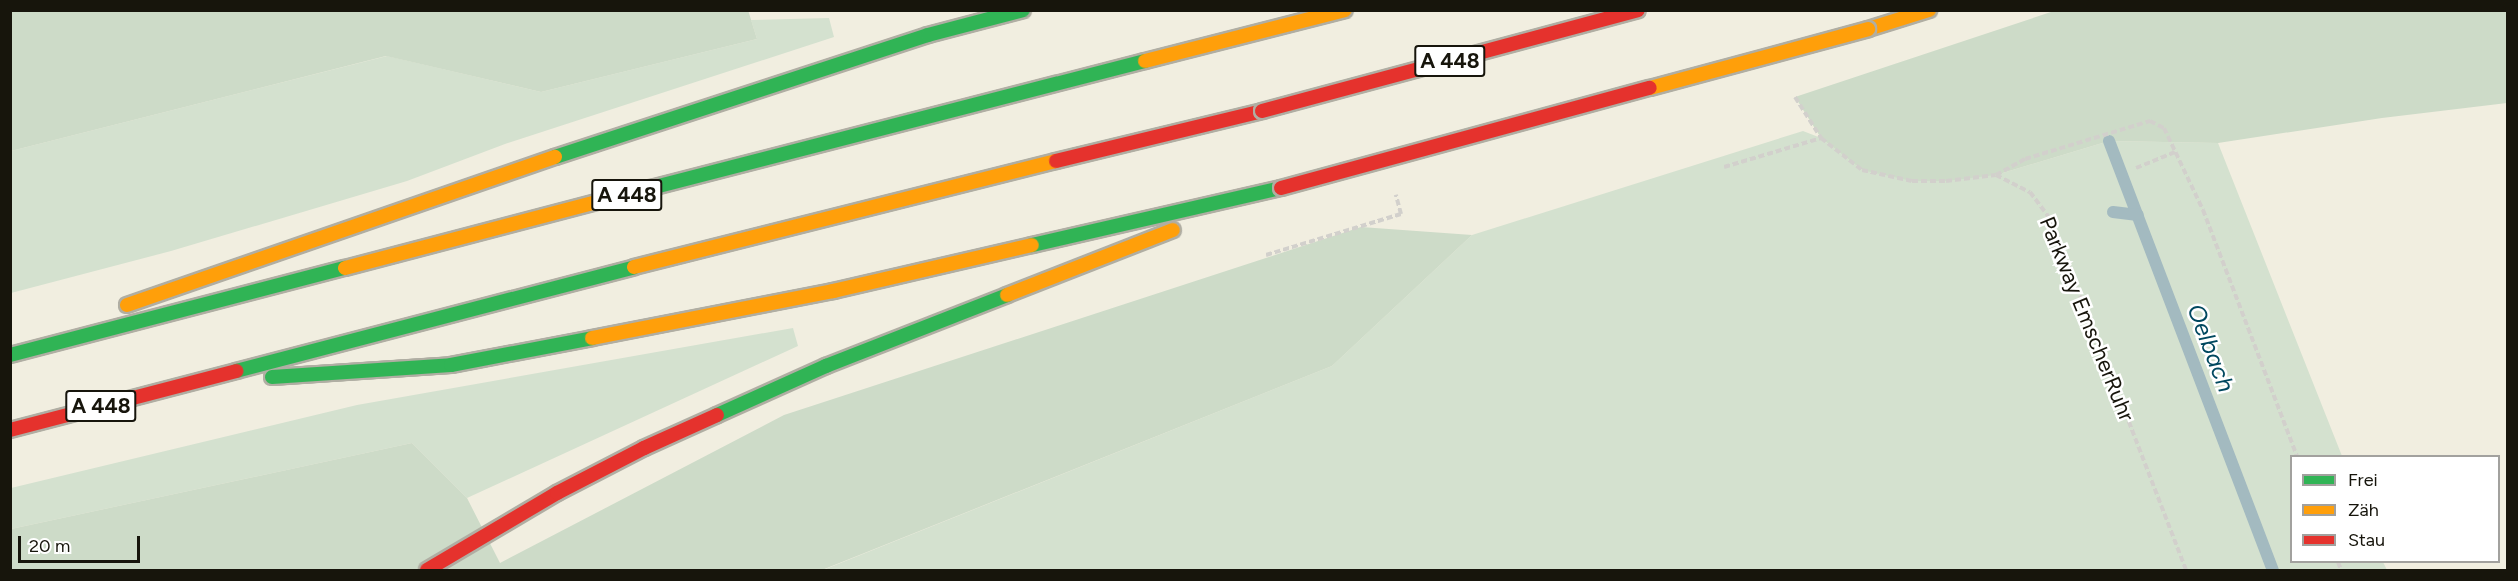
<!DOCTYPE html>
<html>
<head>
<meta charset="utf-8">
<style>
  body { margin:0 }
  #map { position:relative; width:2518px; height:581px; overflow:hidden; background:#f1eee0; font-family:Figtree,sans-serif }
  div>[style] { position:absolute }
  .green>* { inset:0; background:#d4e1cf }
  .forest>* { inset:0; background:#cddbc8 }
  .stream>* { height:12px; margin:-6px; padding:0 6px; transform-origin:6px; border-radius:6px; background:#a3bac0 }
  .path>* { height:4px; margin-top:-2px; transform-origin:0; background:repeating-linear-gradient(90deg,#d2d0cc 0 6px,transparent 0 9px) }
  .roads { filter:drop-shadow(2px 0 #b0aea3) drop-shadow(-2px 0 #b0aea3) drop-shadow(0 2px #b0aea3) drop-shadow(0 -2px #b0aea3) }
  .fast>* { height:14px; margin:-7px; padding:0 7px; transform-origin:7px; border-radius:7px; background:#30b455 }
  .slow>* { height:14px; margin:-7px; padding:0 7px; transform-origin:7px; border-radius:7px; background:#ff9f0a }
  .jam>* { height:14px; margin:-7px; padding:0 7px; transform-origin:7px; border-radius:7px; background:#e5322d }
  .bridges { filter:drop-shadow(2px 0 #b0aea3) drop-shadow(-2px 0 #b0aea3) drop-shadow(0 2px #b0aea3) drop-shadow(0 -2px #b0aea3) }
  .slow-bridge>* { height:14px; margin:-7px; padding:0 7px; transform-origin:7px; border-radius:7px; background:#ff9f0a }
  .jam-bridge>* { height:14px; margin:-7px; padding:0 7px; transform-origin:7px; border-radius:7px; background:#e5322d }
  span { translate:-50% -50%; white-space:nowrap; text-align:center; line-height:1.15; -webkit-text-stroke:5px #fff; paint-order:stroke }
  .shield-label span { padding:2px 4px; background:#fff; border:2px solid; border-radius:4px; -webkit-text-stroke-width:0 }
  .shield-label { font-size:21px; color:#17150c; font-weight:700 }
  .street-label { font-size:22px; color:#17150c }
  .water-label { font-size:24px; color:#00485f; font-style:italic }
  .frame { position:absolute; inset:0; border:12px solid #17150c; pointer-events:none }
  .legend { position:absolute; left:2290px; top:455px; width:210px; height:108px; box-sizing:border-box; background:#fff; border:2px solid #a2a19e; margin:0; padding:8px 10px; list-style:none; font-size:18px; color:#17150c }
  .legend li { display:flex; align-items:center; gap:12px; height:30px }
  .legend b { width:30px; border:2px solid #a2a19e }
  .scale { position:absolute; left:18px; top:536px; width:122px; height:27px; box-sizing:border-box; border:3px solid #17150c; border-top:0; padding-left:8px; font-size:18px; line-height:21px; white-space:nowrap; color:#17150c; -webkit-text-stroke:4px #fff; paint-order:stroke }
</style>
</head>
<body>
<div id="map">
  <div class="green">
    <div style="clip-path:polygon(829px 18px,834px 37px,505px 144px,407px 181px,171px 251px,11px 293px,11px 151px,387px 56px,541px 92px,757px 39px,751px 20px)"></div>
    <div style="clip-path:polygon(1803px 131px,1821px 138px,1862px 170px,1996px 175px,2109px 141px,2218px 143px,2342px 456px,2292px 456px,2292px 562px,2383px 562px,2387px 570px,823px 570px,1332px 366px,1472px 235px)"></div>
    <div style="clip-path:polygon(793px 328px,798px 346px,467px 498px,412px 443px,11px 529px,11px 488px,357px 405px)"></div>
  </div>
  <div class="forest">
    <div style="clip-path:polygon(748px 10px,757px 39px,541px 92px,386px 56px,11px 151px,11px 11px)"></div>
    <div style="clip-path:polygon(2054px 11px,2507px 11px,2507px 103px,2382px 118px,2218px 143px,2109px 141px,1996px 175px,1946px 181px,1912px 181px,1862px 170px,1821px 138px,1795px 97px)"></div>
    <div style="clip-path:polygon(1361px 227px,1472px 235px,1332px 366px,822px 570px,11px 570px,11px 529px,412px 443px,467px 498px,500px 563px,784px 415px)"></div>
  </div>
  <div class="stream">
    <div style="left:2109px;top:141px;width:459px;rotate:69.1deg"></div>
    <div style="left:2113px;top:212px;width:25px;rotate:7deg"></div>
  </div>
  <div class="path">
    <div style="left:1795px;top:97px;width:49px;rotate:57.6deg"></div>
    <div style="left:1821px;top:138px;width:52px;rotate:38deg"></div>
    <div style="left:1862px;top:170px;width:51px;rotate:12.4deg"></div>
    <div style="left:1912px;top:181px;width:34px"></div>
    <div style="left:1946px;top:181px;width:50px;rotate:-6.8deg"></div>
    <div style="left:1996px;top:175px;width:38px;rotate:27deg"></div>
    <div style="left:2030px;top:192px;width:35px;rotate:53deg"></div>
    <div style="left:2051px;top:220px;width:375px;rotate:68.9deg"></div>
    <div style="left:1724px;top:167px;width:101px;rotate:-16.6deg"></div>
    <div style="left:2136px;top:168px;width:42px;rotate:-22.3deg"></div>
    <div style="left:1996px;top:175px;width:33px;rotate:-29deg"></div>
    <div style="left:2025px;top:159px;width:131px;rotate:-16.9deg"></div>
    <div style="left:2150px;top:121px;width:16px;rotate:27deg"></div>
    <div style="left:2164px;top:128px;width:91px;rotate:64.6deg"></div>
    <div style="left:2203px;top:210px;width:263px;rotate:69.1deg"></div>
    <div style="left:1266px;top:255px;width:141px;rotate:-16.9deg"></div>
    <div style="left:1401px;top:214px;width:20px;rotate:-105deg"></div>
    <div style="left:2338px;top:562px;width:9px;rotate:69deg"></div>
  </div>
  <div class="roads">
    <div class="fast">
      <div style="left:555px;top:157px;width:392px;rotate:-18.1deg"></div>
      <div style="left:928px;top:35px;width:98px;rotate:-14.7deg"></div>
      <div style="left:651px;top:188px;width:510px;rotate:-14.42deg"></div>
      <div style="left:1032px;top:245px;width:255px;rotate:-12.9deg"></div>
      <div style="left:10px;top:355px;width:346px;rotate:-14.6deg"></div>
      <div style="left:236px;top:371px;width:411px;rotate:-14.6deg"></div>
      <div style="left:272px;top:377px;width:179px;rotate:-3.8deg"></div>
      <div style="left:451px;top:365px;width:144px;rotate:-10.8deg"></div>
      <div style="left:717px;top:415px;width:120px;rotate:-24.2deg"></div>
      <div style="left:826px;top:366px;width:194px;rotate:-21.4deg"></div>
    </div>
    <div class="slow">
      <div style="left:1868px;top:29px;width:64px;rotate:-17.3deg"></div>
      <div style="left:1145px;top:61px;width:206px;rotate:-14.3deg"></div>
      <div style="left:634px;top:267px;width:435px;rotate:-14.1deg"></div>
      <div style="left:345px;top:268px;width:316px;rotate:-14.7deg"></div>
      <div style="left:1007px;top:295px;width:178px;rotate:-21.4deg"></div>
      <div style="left:127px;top:305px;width:453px;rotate:-19.1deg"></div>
      <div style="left:592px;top:338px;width:246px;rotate:-11deg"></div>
      <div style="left:833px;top:291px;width:204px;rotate:-13deg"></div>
    </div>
    <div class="jam">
      <div style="left:1056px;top:161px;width:212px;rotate:-13.6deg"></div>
      <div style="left:10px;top:430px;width:234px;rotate:-14.6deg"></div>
      <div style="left:427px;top:570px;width:151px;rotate:-30.6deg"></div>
      <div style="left:557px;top:493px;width:98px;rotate:-27.3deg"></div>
      <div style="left:644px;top:448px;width:80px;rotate:-24.3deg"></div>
    </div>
  </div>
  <div class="bridges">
    <div class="slow-bridge">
      <div style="left:1650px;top:88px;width:226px;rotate:-15.1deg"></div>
    </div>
    <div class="jam-bridge">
      <div style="left:1262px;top:111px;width:389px;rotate:-15deg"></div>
      <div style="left:1281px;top:188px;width:382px;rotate:-15.2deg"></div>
    </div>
  </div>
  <div class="shield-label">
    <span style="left:1450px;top:61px">A 448</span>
    <span style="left:627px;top:195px">A 448</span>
    <span style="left:101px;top:406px">A 448</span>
  </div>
  <div class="street-label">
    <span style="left:2087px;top:319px;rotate:68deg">Parkway EmscherRuhr</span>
  </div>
  <div class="water-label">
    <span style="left:2211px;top:348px;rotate:69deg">Oelbach</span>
  </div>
  <div class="frame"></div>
  <ul class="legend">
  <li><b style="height:8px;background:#30b455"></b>Frei</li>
  <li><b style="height:8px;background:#ff9f0a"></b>Zäh</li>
  <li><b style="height:8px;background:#e5322d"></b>Stau</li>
  </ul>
  <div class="scale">20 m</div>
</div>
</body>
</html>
